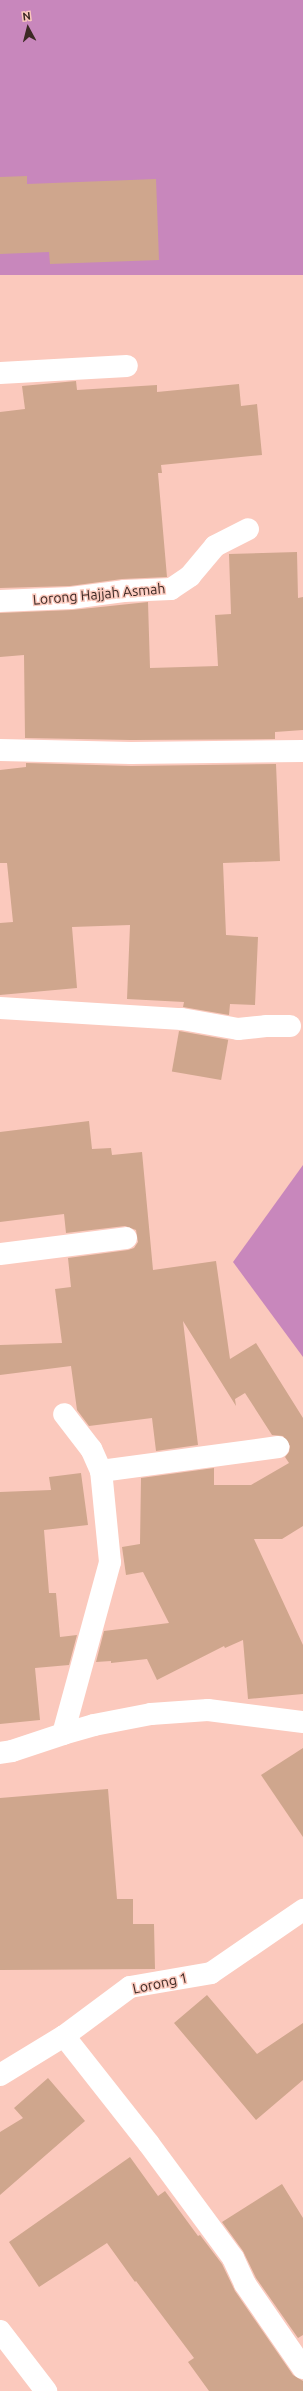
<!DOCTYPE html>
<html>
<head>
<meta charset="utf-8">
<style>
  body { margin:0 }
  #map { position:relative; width:303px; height:2391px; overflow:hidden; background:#fbc9bd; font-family:Ubuntu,sans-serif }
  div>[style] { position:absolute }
  .forest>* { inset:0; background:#c887bc; transform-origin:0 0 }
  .building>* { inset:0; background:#cfa68d; transform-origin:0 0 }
  .minor>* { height:22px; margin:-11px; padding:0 11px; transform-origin:11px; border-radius:11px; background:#fff }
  span { translate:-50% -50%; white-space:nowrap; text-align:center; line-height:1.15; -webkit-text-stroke:3px #fbc9bd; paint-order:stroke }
  .street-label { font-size:14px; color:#3c2924 }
  .north { position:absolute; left:8px; top:8px; width:40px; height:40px; -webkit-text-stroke:3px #fbc9bd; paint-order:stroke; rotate:353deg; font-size:11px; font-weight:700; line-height:16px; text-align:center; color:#3c2924 }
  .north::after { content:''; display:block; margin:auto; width:14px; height:18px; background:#3c2924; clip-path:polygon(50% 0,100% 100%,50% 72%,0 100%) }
</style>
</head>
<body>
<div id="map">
  <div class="forest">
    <div style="left:0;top:0;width:303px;height:275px"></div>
    <div style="clip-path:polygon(303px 1165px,303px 1357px,233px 1262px)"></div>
  </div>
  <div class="building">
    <div style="clip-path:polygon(27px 176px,27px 184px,156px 179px,159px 260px,50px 264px,49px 252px,0 254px,0 177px)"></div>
    <div style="clip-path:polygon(76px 381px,77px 390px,157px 385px,157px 392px,239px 384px,241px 406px,257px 404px,262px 455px,161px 465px,162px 473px,158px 473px,167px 577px,122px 579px,70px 586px,0 588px,0 412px,25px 409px,22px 386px)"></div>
    <div style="clip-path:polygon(297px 552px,298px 598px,303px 597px,303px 730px,275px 732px,275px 739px,131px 740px,25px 738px,24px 655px,0 657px,0 613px,72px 610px,148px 602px,150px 668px,218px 666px,215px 615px,231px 614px,229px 554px)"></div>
    <div style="clip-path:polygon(26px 763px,131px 766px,276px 764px,280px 861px,223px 863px,226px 935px,258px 937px,255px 1005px,230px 1004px,229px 1015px,183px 1007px,184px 1002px,127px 999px,130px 925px,72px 927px,77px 988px,0 995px,0 923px,13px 922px,7px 863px,0 863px,0 770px,26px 767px)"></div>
    <div style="left:179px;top:1031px;width:50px;height:41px;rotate:10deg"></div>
    <div style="clip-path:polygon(89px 1121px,92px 1149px,111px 1148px,112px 1155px,142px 1152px,153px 1270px,216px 1261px,230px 1359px,256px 1343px,303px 1418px,303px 1526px,282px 1539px,254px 1539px,303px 1645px,303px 1694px,248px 1699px,243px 1640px,225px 1648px,224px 1646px,157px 1680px,147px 1659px,111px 1663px,111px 1661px,96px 1662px,104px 1631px,169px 1623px,143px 1572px,126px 1575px,122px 1547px,140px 1544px,141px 1478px,214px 1468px,214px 1485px,251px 1485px,289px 1463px,285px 1457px,289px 1452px,290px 1446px,283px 1436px,272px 1435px,245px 1393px,235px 1399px,236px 1406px,183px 1321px,198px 1445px,156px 1451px,152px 1418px,89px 1426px,77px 1410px,71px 1366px,0 1375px,0 1345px,62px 1343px,55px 1289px,71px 1287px,68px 1258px,128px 1250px,134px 1248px,138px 1242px,136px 1230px,125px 1226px,66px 1233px,64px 1214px,0 1222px,0 1132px)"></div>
    <div style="clip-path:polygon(81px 1473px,88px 1525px,44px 1530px,49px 1593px,56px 1593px,60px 1637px,77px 1635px,69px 1665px,35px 1668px,40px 1720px,0 1724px,0 1492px,51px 1490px,49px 1477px)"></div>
    <div style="clip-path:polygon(303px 1748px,303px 1837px,261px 1775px)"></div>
    <div style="clip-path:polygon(108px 1789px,117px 1899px,133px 1899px,133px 1924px,154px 1924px,155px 1969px,0 1970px,0 1798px)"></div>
    <div style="clip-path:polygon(207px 1995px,257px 2054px,303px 2023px,303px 2080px,256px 2120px,174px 2023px)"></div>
    <div style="clip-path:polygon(48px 2078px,85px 2121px,0 2195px,0 2132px,23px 2118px,14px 2108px)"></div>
    <div style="clip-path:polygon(130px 2157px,158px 2196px,165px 2191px,198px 2236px,200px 2235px,222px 2264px,235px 2291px,293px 2375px,303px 2381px,303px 2391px,209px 2391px,188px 2362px,194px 2358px,136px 2281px,135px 2282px,107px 2243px,39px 2287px,9px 2242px)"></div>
    <div style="clip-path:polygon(282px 2184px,303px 2218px,303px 2335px,298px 2338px,256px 2278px,243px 2251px,222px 2222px)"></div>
  </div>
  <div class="minor">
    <div style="left:0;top:373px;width:127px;rotate:-3.2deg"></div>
    <div style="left:0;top:601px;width:71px;rotate:-2.4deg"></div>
    <div style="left:71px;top:598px;width:53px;rotate:-7.5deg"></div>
    <div style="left:124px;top:591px;width:47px;rotate:-2.4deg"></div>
    <div style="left:171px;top:589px;width:23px;rotate:-34deg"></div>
    <div style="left:190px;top:576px;width:39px;rotate:-50deg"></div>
    <div style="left:215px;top:546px;width:37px;rotate:-27deg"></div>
    <div style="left:0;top:750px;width:131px;rotate:1.3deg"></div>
    <div style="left:131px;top:753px;width:172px;rotate:-0.7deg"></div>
    <div style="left:0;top:1008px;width:182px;rotate:3.5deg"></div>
    <div style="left:182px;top:1019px;width:57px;rotate:10.1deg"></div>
    <div style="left:238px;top:1029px;width:28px;rotate:-6deg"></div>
    <div style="left:266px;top:1026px;width:24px"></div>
    <div style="left:0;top:1254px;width:127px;rotate:-7.2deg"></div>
    <div style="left:101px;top:1471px;width:179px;rotate:-7.7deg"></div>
    <div style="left:63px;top:1734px;width:32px;rotate:-16deg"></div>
    <div style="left:94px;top:1725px;width:58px;rotate:-10.9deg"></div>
    <div style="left:151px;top:1714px;width:57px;rotate:-4deg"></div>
    <div style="left:208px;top:1710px;width:96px;rotate:7.2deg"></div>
    <div style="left:0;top:1753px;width:12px;rotate:-9deg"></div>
    <div style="left:12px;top:1751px;width:54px;rotate:-18.4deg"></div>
    <div style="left:63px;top:1734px;width:178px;rotate:-74.7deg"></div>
    <div style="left:110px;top:1562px;width:91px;rotate:-95.6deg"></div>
    <div style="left:101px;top:1471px;width:24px;rotate:-114deg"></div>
    <div style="left:91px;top:1449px;width:44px;rotate:-127.6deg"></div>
    <div style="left:64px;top:2036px;width:137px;rotate:51.8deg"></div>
    <div style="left:149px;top:2144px;width:142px;rotate:53.6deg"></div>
    <div style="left:233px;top:2258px;width:29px;rotate:65deg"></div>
    <div style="left:245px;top:2284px;width:102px;rotate:55.4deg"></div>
    <div style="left:0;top:2075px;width:75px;rotate:-31.4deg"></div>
    <div style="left:64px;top:2036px;width:82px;rotate:-36.6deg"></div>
    <div style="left:130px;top:1987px;width:82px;rotate:-9.8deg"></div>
    <div style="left:211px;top:1973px;width:112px;rotate:-34.4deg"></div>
    <div style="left:0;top:2331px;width:76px;rotate:52.5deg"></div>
  </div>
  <div class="street-label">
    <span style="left:99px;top:594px;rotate:-5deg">Lorong Hajjah Asmah</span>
    <span style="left:160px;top:1983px;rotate:-12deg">Lorong 1</span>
  </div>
  <div class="north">N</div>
</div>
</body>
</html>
